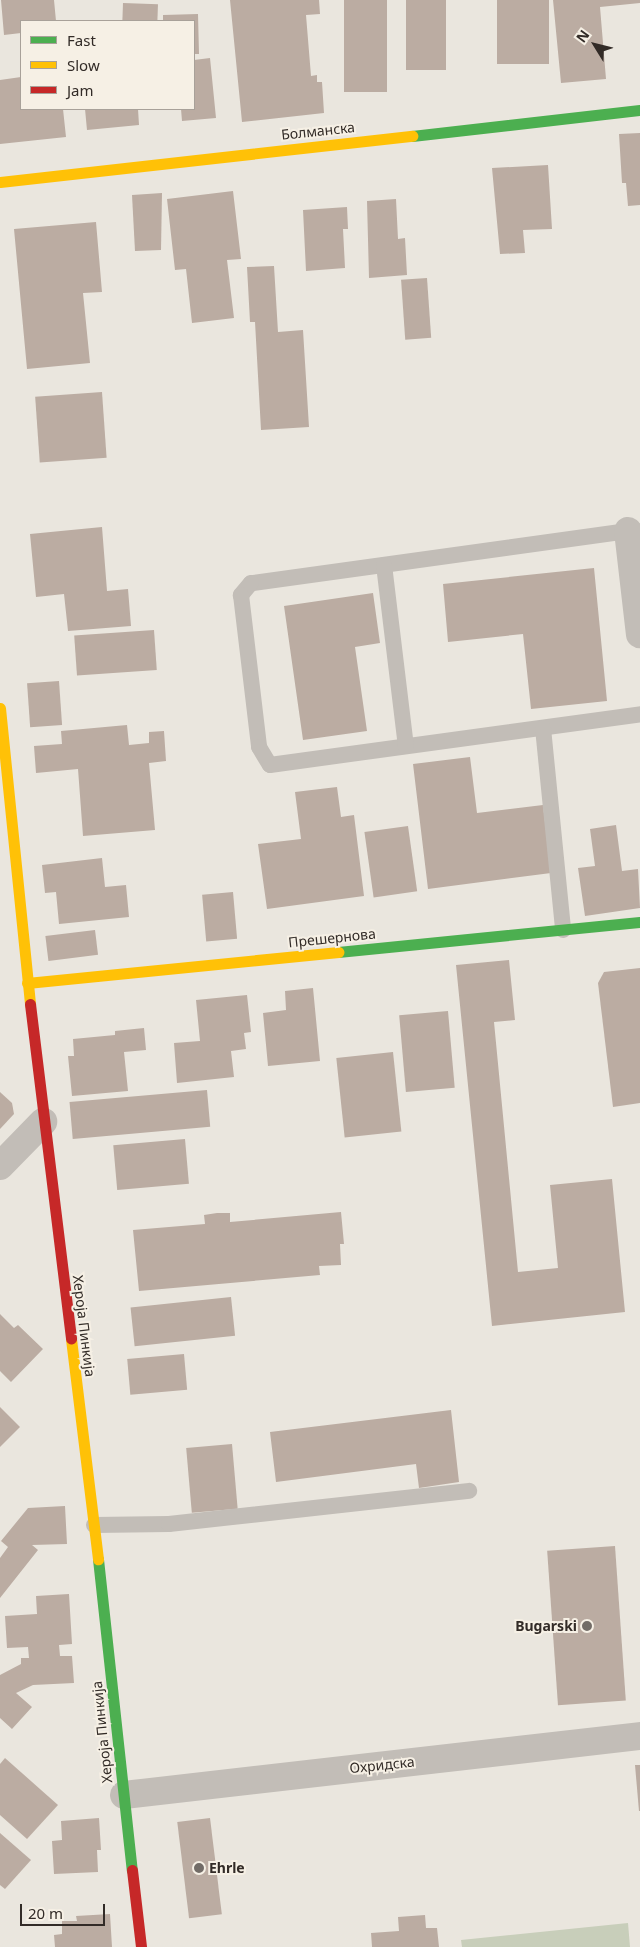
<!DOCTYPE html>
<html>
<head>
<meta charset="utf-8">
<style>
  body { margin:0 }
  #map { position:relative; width:640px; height:1947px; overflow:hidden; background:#eae6de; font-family:"Noto Sans",sans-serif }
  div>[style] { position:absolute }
  .green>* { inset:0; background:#c8ceba }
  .building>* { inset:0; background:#bbaca2; transform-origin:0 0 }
  .lane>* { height:16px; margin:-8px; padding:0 8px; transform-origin:8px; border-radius:8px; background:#c2bdb7 }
  .street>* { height:28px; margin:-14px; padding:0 14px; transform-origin:14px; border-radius:14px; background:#c2bdb7 }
  .fast>* { height:11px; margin:-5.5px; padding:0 5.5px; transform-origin:5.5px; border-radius:5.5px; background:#4caf50 }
  .slow>* { height:11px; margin:-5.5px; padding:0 5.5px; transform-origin:5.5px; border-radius:5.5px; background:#ffc107 }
  .jam>* { height:11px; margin:-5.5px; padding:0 5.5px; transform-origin:5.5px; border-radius:5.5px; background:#c62828 }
  .dots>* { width:14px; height:14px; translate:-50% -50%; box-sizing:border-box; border:2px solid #f6f0e5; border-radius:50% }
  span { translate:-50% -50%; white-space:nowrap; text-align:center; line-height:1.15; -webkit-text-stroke:4px #f6f0e5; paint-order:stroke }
  .street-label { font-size:14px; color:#322b27 }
  .poi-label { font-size:14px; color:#322b27; font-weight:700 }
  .right { translate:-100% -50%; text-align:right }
  .left { translate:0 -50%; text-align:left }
  .legend { position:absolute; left:20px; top:20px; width:175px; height:90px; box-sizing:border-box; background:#f6f0e5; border:1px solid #a8a199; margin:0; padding:6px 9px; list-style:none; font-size:15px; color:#322b27 }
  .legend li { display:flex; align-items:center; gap:10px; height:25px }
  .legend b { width:25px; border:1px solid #a8a199 }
  .north { position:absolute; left:570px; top:20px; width:50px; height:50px; -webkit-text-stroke:4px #f6f0e5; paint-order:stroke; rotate:306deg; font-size:14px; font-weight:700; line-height:20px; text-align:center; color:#322b27 }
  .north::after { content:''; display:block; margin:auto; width:18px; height:22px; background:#322b27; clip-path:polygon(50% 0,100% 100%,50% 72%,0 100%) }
  .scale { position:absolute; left:20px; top:1904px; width:85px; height:22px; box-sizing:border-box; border:2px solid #322b27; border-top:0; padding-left:6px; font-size:15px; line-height:18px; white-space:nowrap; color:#322b27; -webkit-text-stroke:4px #f6f0e5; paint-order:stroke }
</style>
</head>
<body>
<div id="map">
  <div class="green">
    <div style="clip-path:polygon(628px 1923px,630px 1947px,462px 1947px,461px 1940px)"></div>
  </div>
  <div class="building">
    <div style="clip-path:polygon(1px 0,54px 0,56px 21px,21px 21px,21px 33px,4px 35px)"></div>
    <div style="clip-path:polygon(230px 0,319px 0,320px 14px,306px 15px,311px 76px,317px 75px,317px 82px,322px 82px,324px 113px,242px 122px)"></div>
    <div style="left:344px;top:0;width:43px;height:92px"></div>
    <div style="left:406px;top:0;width:40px;height:70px"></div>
    <div style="left:497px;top:0;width:52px;height:64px"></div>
    <div style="clip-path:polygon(553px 0,640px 0,640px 3px,600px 7px,606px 79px,561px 83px)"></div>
    <div style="left:123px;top:3px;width:35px;height:18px;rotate:2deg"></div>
    <div style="clip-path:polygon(198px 14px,199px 54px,194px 54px,194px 21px,163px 21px,163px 15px)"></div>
    <div style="clip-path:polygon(210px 58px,216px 118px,182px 121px,181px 109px,194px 109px,194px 60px)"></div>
    <div style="clip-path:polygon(21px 77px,21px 109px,63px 109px,66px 137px,0 144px,0 80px)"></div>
    <div style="clip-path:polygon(85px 109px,138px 109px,139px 125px,87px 130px)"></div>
    <div style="clip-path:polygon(640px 133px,640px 205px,628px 206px,626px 183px,622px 183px,619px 134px)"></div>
    <div style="clip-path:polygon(548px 165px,552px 229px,523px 230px,525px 253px,500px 254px,492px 168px)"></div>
    <div style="clip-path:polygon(233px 191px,241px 259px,227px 260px,234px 318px,192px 323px,186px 269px,175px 270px,167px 199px)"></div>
    <div style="clip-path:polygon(162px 193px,161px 250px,135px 251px,132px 195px)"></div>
    <div style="clip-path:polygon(396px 199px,398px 239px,405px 238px,407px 275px,369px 278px,367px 201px)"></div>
    <div style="clip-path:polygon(347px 207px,348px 229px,343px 229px,345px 268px,306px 271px,303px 210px)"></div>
    <div style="clip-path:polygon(96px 222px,102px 292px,83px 293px,90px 363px,27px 369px,14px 229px)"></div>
    <div style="clip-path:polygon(274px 266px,278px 332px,303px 330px,309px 427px,261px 430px,255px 322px,250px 322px,247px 267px)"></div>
    <div style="left:427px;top:278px;width:60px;height:26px;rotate:86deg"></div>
    <div style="left:102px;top:392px;width:66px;height:67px;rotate:86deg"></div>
    <div style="clip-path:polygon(102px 527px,107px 591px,128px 589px,131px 626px,68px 631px,64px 594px,36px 597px,30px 534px)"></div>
    <div style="clip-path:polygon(594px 568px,607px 701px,531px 709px,523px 634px,448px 642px,443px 584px)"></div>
    <div style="clip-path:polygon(373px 593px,380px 643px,355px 647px,367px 731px,303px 740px,284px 606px)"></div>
    <div style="left:154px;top:630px;width:40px;height:80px;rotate:86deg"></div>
    <div style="left:59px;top:681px;width:44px;height:32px;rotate:86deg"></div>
    <div style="clip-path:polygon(127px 725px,129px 745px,149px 743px,149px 732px,164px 731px,166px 761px,149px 763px,155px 830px,83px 836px,78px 769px,36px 773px,34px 746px,62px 744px,61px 731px)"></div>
    <div style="clip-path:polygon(470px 757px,477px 813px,543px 805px,551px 873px,428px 889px,413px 764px)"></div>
    <div style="clip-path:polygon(337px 787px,341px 817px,354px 815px,364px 896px,267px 909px,258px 844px,301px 839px,295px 792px)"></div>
    <div style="clip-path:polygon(616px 825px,622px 871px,638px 869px,640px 908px,585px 916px,578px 868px,595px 866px,590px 829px)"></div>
    <div style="left:408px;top:826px;width:66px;height:44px;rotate:82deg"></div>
    <div style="clip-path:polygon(102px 858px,105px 887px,126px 885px,129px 917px,59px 924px,56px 892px,45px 893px,42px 865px)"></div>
    <div style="left:233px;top:892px;width:47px;height:31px;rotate:85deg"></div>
    <div style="left:95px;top:930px;width:25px;height:50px;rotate:83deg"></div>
    <div style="clip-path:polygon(509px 960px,515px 1020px,494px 1022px,518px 1272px,558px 1268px,550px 1185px,612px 1179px,625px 1312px,492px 1326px,456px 965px)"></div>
    <div style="clip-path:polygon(640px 968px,640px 1103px,613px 1107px,598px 983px,604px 972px)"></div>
    <div style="clip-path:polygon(313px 988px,320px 1061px,268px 1066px,263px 1013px,286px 1010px,285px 991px)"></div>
    <div style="clip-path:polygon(247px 995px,251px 1032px,244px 1033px,246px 1049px,231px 1051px,234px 1077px,177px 1083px,174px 1043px,200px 1041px,196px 1000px)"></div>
    <div style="left:448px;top:1011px;width:77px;height:49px;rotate:85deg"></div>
    <div style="clip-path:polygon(144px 1028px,146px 1050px,124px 1052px,128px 1091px,72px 1096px,68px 1056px,74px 1056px,73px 1039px,115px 1035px,115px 1031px)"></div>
    <div style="left:393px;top:1052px;width:80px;height:57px;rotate:84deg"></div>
    <div style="left:207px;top:1090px;width:37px;height:138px;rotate:85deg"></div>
    <div style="clip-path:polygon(0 1092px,12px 1103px,14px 1114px,0 1129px)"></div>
    <div style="left:185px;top:1139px;width:45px;height:72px;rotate:85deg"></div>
    <div style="clip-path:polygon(341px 1212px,344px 1244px,340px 1244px,341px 1265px,319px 1266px,320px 1275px,139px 1291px,133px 1230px,205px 1224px,204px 1215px,217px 1213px,230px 1213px,230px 1222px)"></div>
    <div style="left:231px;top:1297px;width:39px;height:101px;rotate:84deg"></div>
    <div style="clip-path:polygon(0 1314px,14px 1328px,18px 1325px,43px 1349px,11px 1382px,0 1371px)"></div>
    <div style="left:184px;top:1354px;width:36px;height:57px;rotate:85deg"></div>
    <div style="clip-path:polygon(0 1407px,20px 1427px,0 1447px)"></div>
    <div style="clip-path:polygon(451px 1410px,459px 1482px,419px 1488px,416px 1464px,276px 1482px,270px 1432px)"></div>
    <div style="left:232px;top:1444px;width:65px;height:46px;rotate:85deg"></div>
    <div style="clip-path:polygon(65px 1506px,67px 1544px,32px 1545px,38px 1550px,0 1598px,0 1558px,8px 1547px,1px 1541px,28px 1508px)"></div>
    <div style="left:615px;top:1546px;width:155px;height:68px;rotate:86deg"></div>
    <div style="clip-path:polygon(69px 1594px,72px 1644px,59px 1645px,60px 1656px,72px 1656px,74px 1683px,33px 1685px,16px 1693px,32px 1707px,12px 1729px,0 1718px,0 1675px,21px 1664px,21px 1658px,29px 1658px,28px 1647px,7px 1648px,5px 1616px,37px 1614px,36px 1596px)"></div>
    <div style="clip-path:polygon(5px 1758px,58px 1805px,27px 1839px,0 1815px,0 1764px)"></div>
    <div style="clip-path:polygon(635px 1765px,640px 1765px,640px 1811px,639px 1811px)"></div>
    <div style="clip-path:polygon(99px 1818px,101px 1850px,97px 1850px,98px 1872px,54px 1874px,52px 1841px,62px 1840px,61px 1821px)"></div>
    <div style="left:210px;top:1818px;width:97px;height:33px;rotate:83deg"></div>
    <div style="clip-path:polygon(0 1833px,31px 1860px,5px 1889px,0 1885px)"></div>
    <div style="clip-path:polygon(110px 1914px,112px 1947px,55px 1947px,54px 1935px,62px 1934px,62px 1921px,77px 1921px,76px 1916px)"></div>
    <div style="clip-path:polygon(425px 1915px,426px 1928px,437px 1928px,439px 1947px,372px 1947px,371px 1933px,399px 1931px,398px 1917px)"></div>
  </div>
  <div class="lane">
    <div style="left:635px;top:530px;width:388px;rotate:172.1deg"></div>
    <div style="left:251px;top:583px;width:16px;rotate:130deg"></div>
    <div style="left:241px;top:595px;width:153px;rotate:83.2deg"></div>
    <div style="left:259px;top:747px;width:21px;rotate:59deg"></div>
    <div style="left:270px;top:765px;width:373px;rotate:-7.8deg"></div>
    <div style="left:384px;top:565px;width:182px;rotate:83.1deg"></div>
    <div style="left:543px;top:728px;width:203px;rotate:84.3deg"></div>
    <div style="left:94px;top:1525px;width:75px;rotate:-0.8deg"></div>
    <div style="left:169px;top:1524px;width:302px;rotate:-6.3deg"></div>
  </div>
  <div class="street">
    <div style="left:628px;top:531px;width:104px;rotate:83.4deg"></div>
    <div style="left:0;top:1166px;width:62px;rotate:-45.7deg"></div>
    <div style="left:124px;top:1795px;width:519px;rotate:-6.52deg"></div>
  </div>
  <div class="fast">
    <div style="left:412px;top:136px;width:229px;rotate:-6.5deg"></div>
    <div style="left:338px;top:952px;width:303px;rotate:-5.7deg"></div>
    <div style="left:98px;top:1559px;width:313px;rotate:83.8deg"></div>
  </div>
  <div class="slow">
    <div style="left:0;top:182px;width:415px;rotate:-6.4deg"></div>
    <div style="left:0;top:708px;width:298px;rotate:84.2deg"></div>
    <div style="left:27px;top:983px;width:313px;rotate:-5.7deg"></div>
    <div style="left:71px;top:1339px;width:222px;rotate:83deg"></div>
  </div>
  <div class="jam">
    <div style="left:30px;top:1004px;width:337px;rotate:83deg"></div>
    <div style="left:132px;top:1870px;width:78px;rotate:83.3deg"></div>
  </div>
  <div class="dots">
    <div style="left:587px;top:1626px;background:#726c67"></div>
    <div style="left:199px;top:1868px;background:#726c67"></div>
  </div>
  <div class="street-label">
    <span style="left:318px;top:131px;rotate:-6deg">Болманска</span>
    <span style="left:332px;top:938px;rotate:-6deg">Прешернова</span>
    <span style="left:84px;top:1326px;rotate:83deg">Хероја Пинкија</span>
    <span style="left:102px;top:1732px;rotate:-96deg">Хероја Пинкија</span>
    <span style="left:382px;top:1765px;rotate:-6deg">Охридска</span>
  </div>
  <div class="poi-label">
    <span class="right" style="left:577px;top:1626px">Bugarski</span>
    <span class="left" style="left:209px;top:1868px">Ehrle</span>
  </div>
  <ul class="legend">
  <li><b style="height:6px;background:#4caf50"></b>Fast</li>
  <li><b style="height:6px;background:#ffc107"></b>Slow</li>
  <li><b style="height:6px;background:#c62828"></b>Jam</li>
  </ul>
  <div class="north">N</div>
  <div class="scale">20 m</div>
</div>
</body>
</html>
